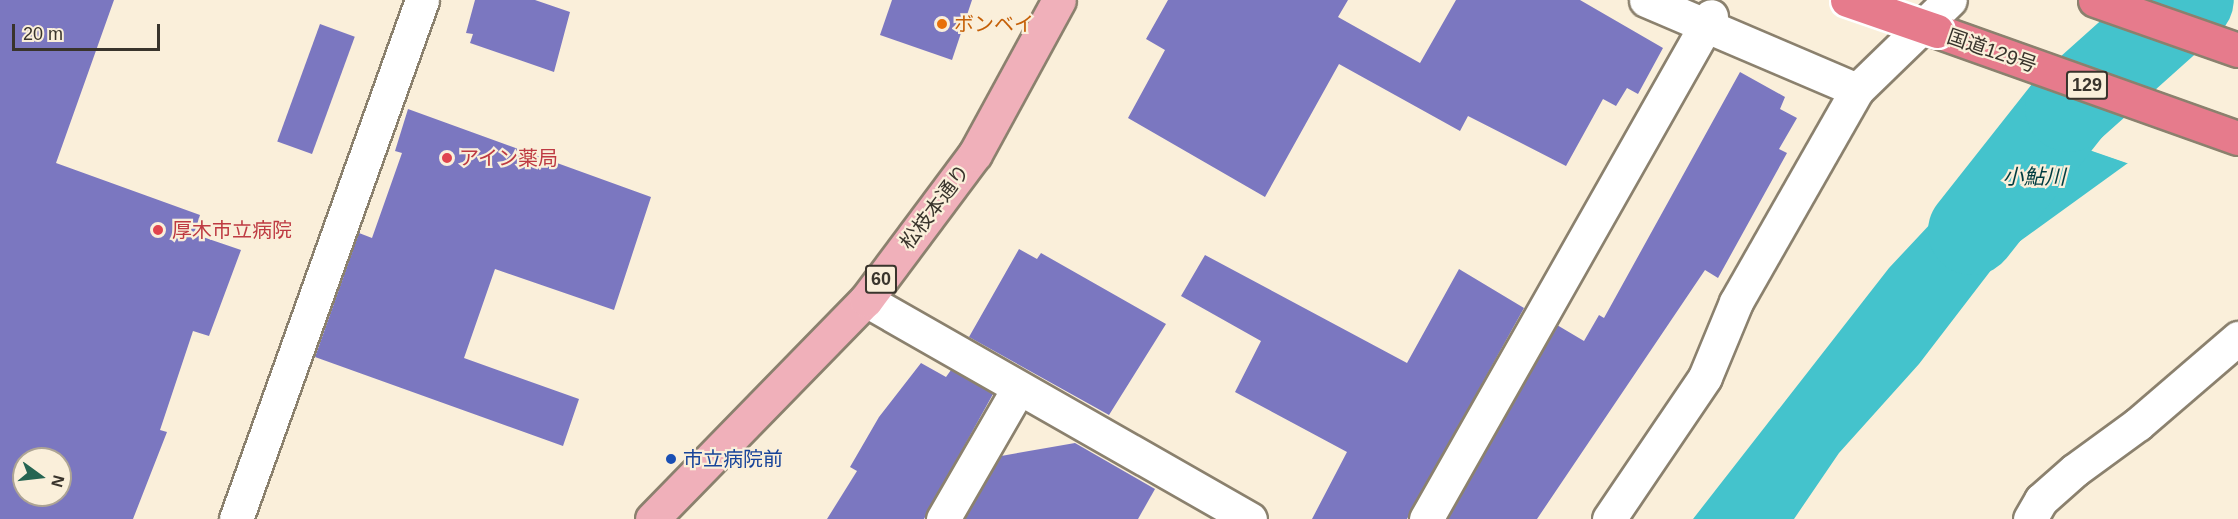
<!DOCTYPE html>
<html>
<head>
<meta charset="utf-8">
<style>
  body { margin:0 }
  #map { position:relative; width:2238px; height:519px; overflow:hidden; background:#faefda; font-family:Arial,"Noto Sans JP",sans-serif }
  div>[style] { position:absolute }
  .water>* { inset:0; background:#44c3cc }
  .pier>* { inset:0; background:#faefda; transform-origin:0 0 }
  .river>* { height:88px; margin:-44px; padding:0 44px; transform-origin:44px; border-radius:44px; background:#44c3cc }
  .building>* { inset:0; background:#7b77c0; transform-origin:0 0 }
  .roads { filter:drop-shadow(2px 0 #8b816e) drop-shadow(-2px 0 #8b816e) drop-shadow(0 2px #8b816e) drop-shadow(0 -2px #8b816e) }
  .minor>* { height:33px; margin:-16.5px; padding:0 16.5px; transform-origin:16.5px; border-radius:16.5px; background:#fff }
  .major>* { height:33px; margin:-16.5px; padding:0 16.5px; transform-origin:16.5px; border-radius:16.5px; background:#f0b0ba }
  .highway>* { height:33px; margin:-16.5px; padding:0 16.5px; transform-origin:16.5px; border-radius:16.5px; background:#e67b8c }
  .bridges { filter:drop-shadow(2px 0 #fff) drop-shadow(-2px 0 #fff) drop-shadow(0 2px #fff) drop-shadow(0 -2px #fff) }
  .highway-bridge>* { height:33px; margin:-16.5px; padding:0 16.5px; transform-origin:16.5px; border-radius:16.5px; background:#e67b8c }
  .dots>* { width:16px; height:16px; translate:-50% -50%; box-sizing:border-box; border:3px solid #faefda; border-radius:50% }
  span { translate:-50% -50%; white-space:nowrap; text-align:center; line-height:1.15; -webkit-text-stroke:4.5px #faefda; paint-order:stroke }
  .shield-label span { padding:2px 4px; background:#faefda; border:2px solid; border-radius:4px; -webkit-text-stroke-width:0 }
  .shield-label { font-size:18px; color:#39342c; font-weight:700 }
  .food-label { font-size:20px; color:#c56008 }
  .left { translate:0 -50%; text-align:left }
  .street-label { font-size:20px; color:#39342c }
  .health-label { font-size:20px; color:#be3a42 }
  .transit-label { font-size:20px; color:#164399 }
  .water-label { font-size:21px; color:#003d41; font-style:italic }
  .north { position:absolute; left:12px; top:447px; width:60px; height:60px; box-sizing:border-box; background:#faefda; border:2px solid #ada494; border-radius:50%; rotate:105deg; font-size:16px; font-weight:700; line-height:24px; text-align:center; color:#39342c }
  .north::after { content:''; display:block; margin:auto; width:21px; height:27px; background:#266552; clip-path:polygon(50% 0,100% 100%,50% 72%,0 100%) }
  .scale { position:absolute; left:12px; top:24px; width:148px; height:27px; box-sizing:border-box; border:3px solid #39342c; border-top:0; padding-left:8px; font-size:18px; line-height:21px; white-space:nowrap; color:#39342c; -webkit-text-stroke:4px #faefda; paint-order:stroke }
</style>
</head>
<body>
<div id="map">
  <div class="water">
    <div style="clip-path:polygon(2022px 126px,2128px 163px,2005px 252px,1919px 364px,1839px 453px,1794px 519px,1693px 519px,1889px 268px)"></div>
  </div>
  <div class="pier">
    <div style="left:2023px;top:123px;width:112px;height:4px;rotate:19deg"></div>
  </div>
  <div class="river">
    <div style="left:1972px;top:231px;width:157px;rotate:-51.7deg"></div>
    <div style="left:2069px;top:108px;width:162px;rotate:-41.8deg"></div>
  </div>
  <div class="building">
    <div style="clip-path:polygon(evenodd,0 0,114px 0,56px 163px,200px 215px,194px 234px,241px 250px,209px 336px,193px 331px,160px 430px,167px 432px,133px 519px,0 519px,0 0,24px 459px,60px 459px,60px 495px,24px 495px,24px 459px)"></div>
    <div style="clip-path:polygon(475px 0,535px 0,570px 12px,554px 72px,470px 43px,473px 34px,466px 33px)"></div>
    <div style="clip-path:polygon(892px 0,972px 0,952px 60px,880px 35px)"></div>
    <div style="clip-path:polygon(1168px 0,1348px 0,1338px 17px,1420px 63px,1456px 0,1580px 0,1663px 48px,1638px 94px,1627px 88px,1616px 106px,1603px 99px,1566px 166px,1468px 116px,1460px 131px,1339px 64px,1265px 197px,1128px 118px,1165px 50px,1146px 39px)"></div>
    <div style="left:320px;top:24px;width:37px;height:125px;rotate:20deg"></div>
    <div style="clip-path:polygon(1740px 72px,1785px 97px,1780px 109px,1797px 118px,1779px 149px,1787px 153px,1718px 278px,1705px 270px,1537px 519px,1448px 519px,1557px 325px,1584px 341px,1599px 315px,1604px 318px)"></div>
    <div style="clip-path:polygon(408px 109px,651px 197px,614px 310px,495px 269px,464px 358px,579px 399px,563px 446px,315px 357px,359px 233px,372px 238px,402px 153px,395px 151px)"></div>
    <div style="clip-path:polygon(1019px 249px,1037px 259px,1041px 253px,1166px 324px,1109px 415px,969px 337px)"></div>
    <div style="clip-path:polygon(1205px 255px,1407px 363px,1459px 269px,1524px 308px,1407px 519px,1312px 519px,1347px 452px,1235px 392px,1261px 341px,1181px 296px)"></div>
    <div style="clip-path:polygon(921px 363px,946px 377px,951px 370px,993px 394px,924px 519px,827px 519px,857px 471px,850px 467px,879px 417px)"></div>
    <div style="clip-path:polygon(1075px 443px,1155px 489px,1138px 519px,965px 519px,1001px 456px)"></div>
  </div>
  <div class="roads">
    <div class="minor">
      <div style="left:1646px;top:0;width:229px;rotate:23.1deg"></div>
      <div style="left:866px;top:300px;width:442px;rotate:29.7deg"></div>
      <div style="left:236px;top:519px;width:551px;rotate:-70.28deg"></div>
      <div style="left:943px;top:519px;width:150px;rotate:-60deg"></div>
      <div style="left:1426px;top:519px;width:578px;rotate:-60.46deg"></div>
      <div style="left:1609px;top:519px;width:171px;rotate:-55.9deg"></div>
      <div style="left:1705px;top:377px;width:81px;rotate:-67.5deg"></div>
      <div style="left:1736px;top:302px;width:244px;rotate:-60.3deg"></div>
      <div style="left:1857px;top:90px;width:129px;rotate:-44.1deg"></div>
      <div style="left:2030px;top:519px;width:22px;rotate:-60deg"></div>
      <div style="left:2041px;top:500px;width:45px;rotate:-41.4deg"></div>
      <div style="left:2075px;top:470px;width:78px;rotate:-36.1deg"></div>
      <div style="left:2138px;top:424px;width:132px;rotate:-40.7deg"></div>
    </div>
    <div class="major">
      <div style="left:652px;top:519px;width:306px;rotate:-45.7deg"></div>
      <div style="left:866px;top:300px;width:182px;rotate:-53.3deg"></div>
      <div style="left:975px;top:154px;width:175px;rotate:-61.4deg"></div>
    </div>
    <div class="highway">
      <div style="left:2095px;top:0;width:151px;rotate:19.3deg"></div>
      <div style="left:1937px;top:31px;width:319px;rotate:19.6deg"></div>
    </div>
  </div>
  <div class="bridges">
    <div class="highway-bridge">
      <div style="left:1847px;top:0;width:95px;rotate:19deg"></div>
    </div>
  </div>
  <div class="dots">
    <div style="left:942px;top:24px;background:#e8710a"></div>
    <div style="left:447px;top:158px;background:#e0444e"></div>
    <div style="left:158px;top:230px;background:#e0444e"></div>
    <div style="left:671px;top:459px;background:#1a4fb4"></div>
  </div>
  <div class="shield-label">
    <span style="left:2087px;top:85px">129</span>
    <span style="left:881px;top:279px">60</span>
  </div>
  <div class="food-label">
    <span class="left" style="left:954px;top:24px">ボンベイ</span>
  </div>
  <div class="street-label">
    <span style="left:1992px;top:51px;rotate:19deg">国道129号</span>
    <span style="left:935px;top:207px;rotate:-53deg">松枝本通り</span>
  </div>
  <div class="health-label">
    <span class="left" style="left:459px;top:158px">アイン薬局</span>
    <span class="left" style="left:172px;top:230px">厚木市立病院</span>
  </div>
  <div class="transit-label">
    <span class="left" style="left:683px;top:459px">市立病院前</span>
  </div>
  <div class="water-label">
    <span style="left:2034px;top:177px">小鮎川</span>
  </div>
  <div class="north">N</div>
  <div class="scale">20 m</div>
</div>
</body>
</html>
